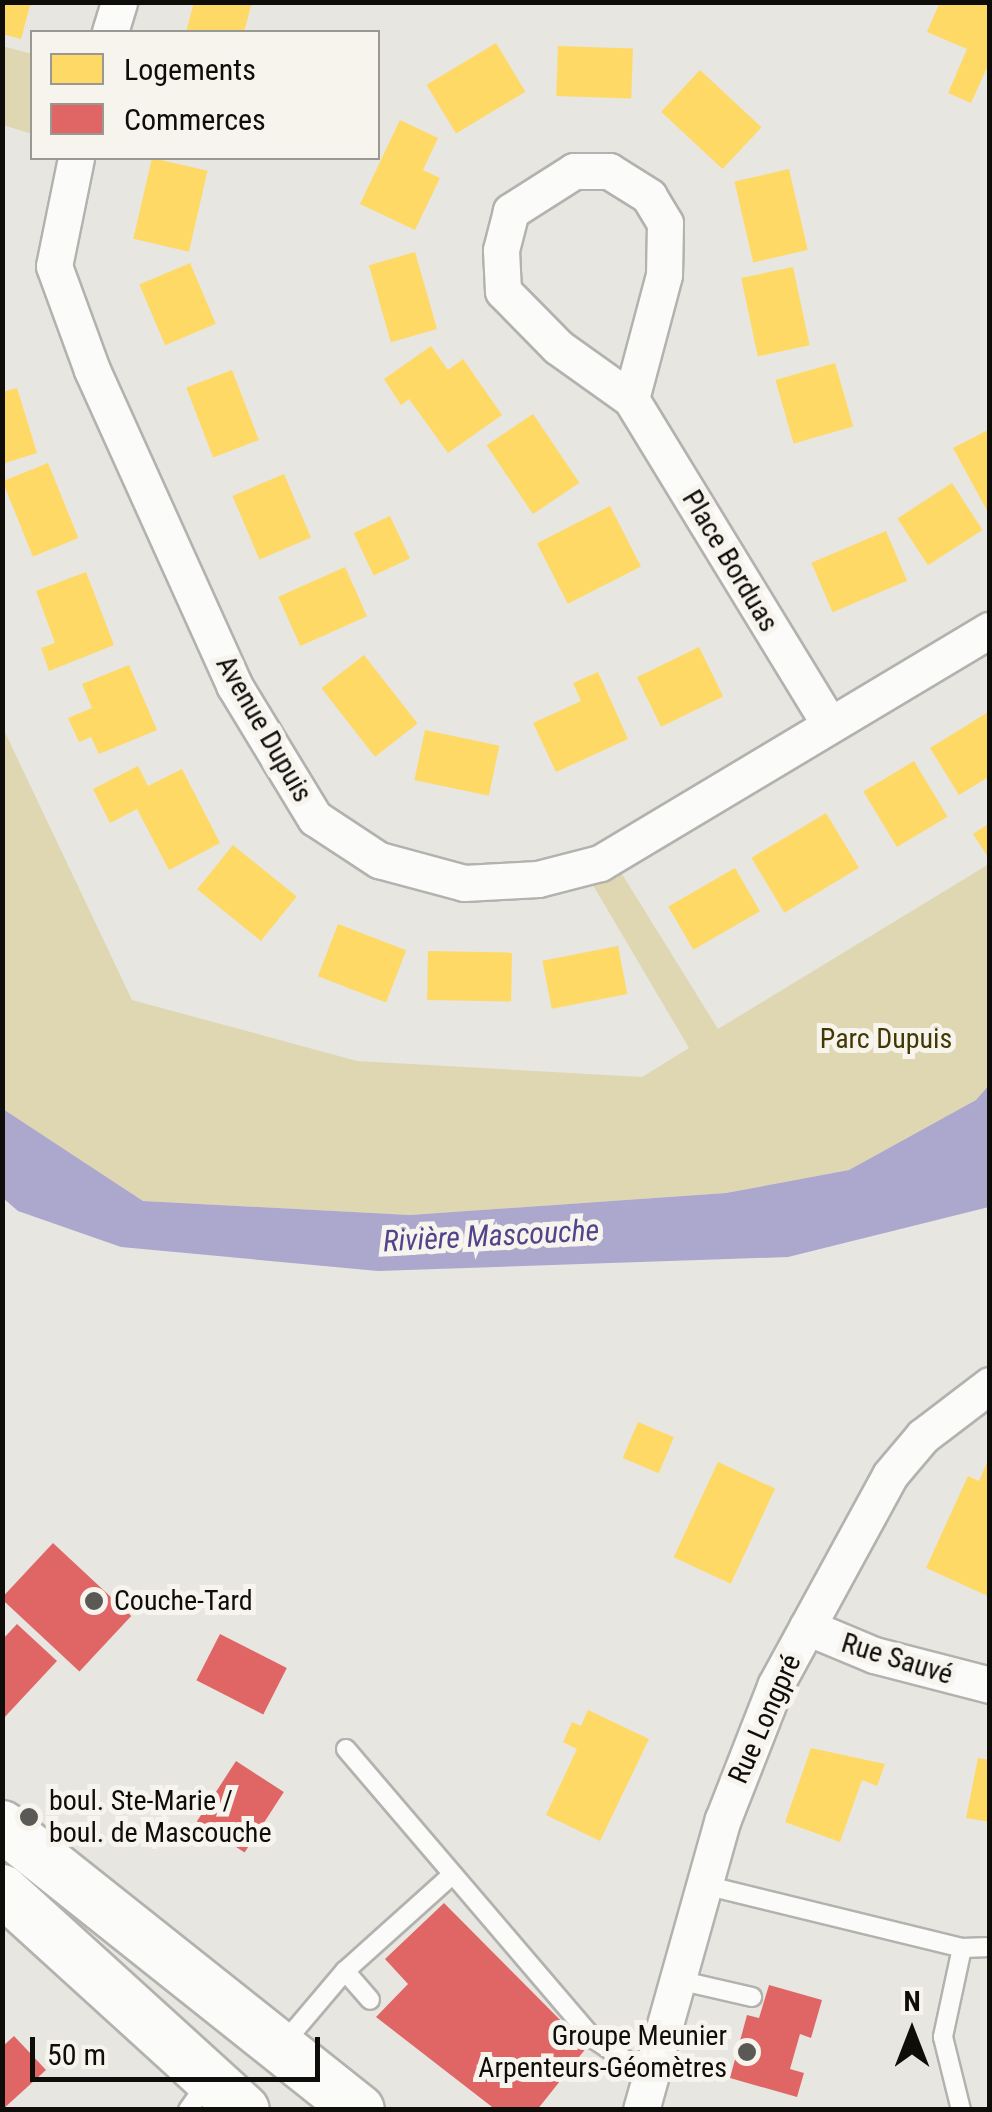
<!DOCTYPE html>
<html>
<head>
<meta charset="utf-8">
<style>
  body { margin:0 }
  #map { position:relative; width:992px; height:2112px; overflow:hidden; background:#e7e6e1; font-family:"Roboto Condensed",sans-serif }
  div>[style] { position:absolute }
  .green>* { inset:0; background:#ded7b2 }
  .water>* { inset:0; background:#aca7cd }
  .homes>* { inset:0; background:#ffd966; transform-origin:0 0 }
  .shops>* { inset:0; background:#e06666; transform-origin:0 0 }
  .roads { filter:drop-shadow(2px 0 #b3b2ae) drop-shadow(-2px 0 #b3b2ae) drop-shadow(0 2px #b3b2ae) drop-shadow(0 -2px #b3b2ae) }
  .lane>* { height:18px; margin:-9px; padding:0 9px; transform-origin:9px; border-radius:9px; background:#fbfbfa }
  .street>* { height:35px; margin:-17.5px; padding:0 17.5px; transform-origin:17.5px; border-radius:17.5px; background:#fbfbfa }
  .secondary>* { height:50px; margin:-25px; padding:0 25px; transform-origin:25px; border-radius:25px; background:#fbfbfa }
  .dots>* { width:28px; height:28px; translate:-50% -50%; box-sizing:border-box; border:5px solid #f6f4ec; border-radius:50% }
  span { translate:-50% -50%; white-space:nowrap; text-align:center; line-height:1.15; -webkit-text-stroke:10px #f6f4ec; paint-order:stroke }
  .street-label { font-size:28px; color:#0e0d0a }
  .park-label { font-size:28px; color:#413803 }
  .poi-label { font-size:28px; color:#0e0d0a }
  .left { translate:0 -50%; text-align:left }
  .right { translate:-100% -50%; text-align:right }
  .water-label { font-size:30px; color:#51448b; font-style:italic }
  .frame { position:absolute; inset:0; border:5px solid #0e0d0a; pointer-events:none }
  .legend { position:absolute; left:30px; top:30px; width:350px; height:130px; box-sizing:border-box; background:#f6f4ec; border:2px solid #999892; margin:0; padding:12px 18px; list-style:none; font-size:30px; color:#0e0d0a }
  .legend li { display:flex; align-items:center; gap:20px; height:50px }
  .legend b { width:50px; border:2px solid #999892 }
  .north { position:absolute; left:862px; top:1982px; width:100px; height:100px; -webkit-text-stroke:8px #f6f4ec; paint-order:stroke; rotate:0deg; font-size:28px; font-weight:700; line-height:40px; text-align:center; color:#0e0d0a }
  .north::after { content:''; display:block; margin:auto; width:35px; height:45px; background:#0e0d0a; clip-path:polygon(50% 0,100% 100%,50% 72%,0 100%) }
  .scale { position:absolute; left:30px; top:2037px; width:290px; height:45px; box-sizing:border-box; border:5px solid #0e0d0a; border-top:0; padding-left:12px; font-size:30px; line-height:35px; white-space:nowrap; color:#0e0d0a; -webkit-text-stroke:8px #f6f4ec; paint-order:stroke }
</style>
</head>
<body>
<div id="map">
  <div class="green">
    <div style="clip-path:polygon(2px 46px,32px 54px,32px 134px,3px 125px)"></div>
    <div style="clip-path:polygon(2px 726px,132px 1000px,357px 1061px,642px 1077px,689px 1048px,587px 875px,617px 866px,718px 1029px,989px 864px,989px 1085px,976px 1100px,849px 1170px,726px 1193px,410px 1215px,143px 1201px,3px 1109px)"></div>
  </div>
  <div class="water">
    <div style="clip-path:polygon(989px 1085px,989px 1207px,788px 1257px,378px 1271px,121px 1247px,18px 1211px,3px 1198px,3px 1109px,143px 1201px,410px 1215px,726px 1193px,849px 1170px,976px 1100px)"></div>
  </div>
  <div class="homes">
    <div style="clip-path:polygon(2px 2px,31px 2px,21px 39px,2px 34px)"></div>
    <div style="clip-path:polygon(194px 2px,252px 2px,244px 32px,186px 32px)"></div>
    <div style="clip-path:polygon(940px 2px,990px 2px,990px 61px,971px 103px,948px 93px,967px 49px,927px 32px)"></div>
    <div style="left:496px;top:43px;width:57px;height:81px;rotate:59deg"></div>
    <div style="left:558px;top:46px;width:75px;height:50px;rotate:2deg"></div>
    <div style="left:700px;top:70px;width:84px;height:57px;rotate:43deg"></div>
    <div style="clip-path:polygon(400px 120px,438px 138px,423px 170px,440px 178px,415px 230px,360px 204px)"></div>
    <div style="left:152px;top:158px;width:57px;height:83px;rotate:13deg"></div>
    <div style="left:789px;top:169px;width:83px;height:56px;rotate:77deg"></div>
    <div style="left:415px;top:252px;width:80px;height:48px;rotate:74deg"></div>
    <div style="left:190px;top:263px;width:66px;height:55px;rotate:67deg"></div>
    <div style="left:793px;top:267px;width:80px;height:53px;rotate:78deg"></div>
    <div style="clip-path:polygon(431px 346px,448px 370px,463px 359px,502px 415px,448px 453px,409px 399px,401px 405px,384px 379px)"></div>
    <div style="left:835px;top:363px;width:66px;height:62px;rotate:74deg"></div>
    <div style="left:232px;top:370px;width:75px;height:49px;rotate:69deg"></div>
    <div style="clip-path:polygon(17px 388px,37px 453px,2px 464px,2px 392px)"></div>
    <div style="left:533px;top:414px;width:83px;height:56px;rotate:56deg"></div>
    <div style="clip-path:polygon(990px 429px,990px 516px,953px 448px)"></div>
    <div style="left:48px;top:463px;width:81px;height:49px;rotate:68deg"></div>
    <div style="left:284px;top:474px;width:69px;height:56px;rotate:67deg"></div>
    <div style="left:952px;top:483px;width:56px;height:65px;rotate:57deg"></div>
    <div style="left:610px;top:506px;width:68px;height:82px;rotate:63deg"></div>
    <div style="left:390px;top:516px;width:47px;height:40px;rotate:65deg"></div>
    <div style="left:886px;top:531px;width:54px;height:81px;rotate:67deg"></div>
    <div style="left:345px;top:567px;width:54px;height:73px;rotate:66deg"></div>
    <div style="clip-path:polygon(86px 572px,114px 645px,49px 671px,41px 648px,55px 643px,36px 591px)"></div>
    <div style="left:699px;top:647px;width:55px;height:69px;rotate:64deg"></div>
    <div style="left:364px;top:655px;width:87px;height:54px;rotate:52deg"></div>
    <div style="clip-path:polygon(129px 665px,157px 730px,99px 754px,91px 737px,79px 742px,68px 718px,92px 708px,82px 684px)"></div>
    <div style="clip-path:polygon(598px 672px,628px 739px,556px 772px,533px 723px,581px 701px,573px 683px)"></div>
    <div style="clip-path:polygon(990px 711px,990px 776px,959px 795px,930px 748px)"></div>
    <div style="left:425px;top:730px;width:76px;height:51px;rotate:12deg"></div>
    <div style="left:914px;top:761px;width:65px;height:59px;rotate:59deg"></div>
    <div style="clip-path:polygon(138px 766px,148px 786px,182px 769px,220px 843px,169px 870px,137px 809px,110px 823px,93px 789px)"></div>
    <div style="left:826px;top:813px;width:64px;height:87px;rotate:59deg"></div>
    <div style="clip-path:polygon(990px 823px,990px 860px,973px 834px)"></div>
    <div style="left:233px;top:845px;width:82px;height:57px;rotate:39deg"></div>
    <div style="left:735px;top:868px;width:50px;height:77px;rotate:60deg"></div>
    <div style="left:338px;top:924px;width:73px;height:56px;rotate:21deg"></div>
    <div style="left:618px;top:946px;width:49px;height:77px;rotate:79deg"></div>
    <div style="left:428px;top:951px;width:84px;height:49px;rotate:1deg"></div>
    <div style="left:638px;top:1422px;width:39px;height:39px;rotate:23deg"></div>
    <div style="clip-path:polygon(990px 1456px,990px 1597px,926px 1568px,968px 1476px,979px 1481px)"></div>
    <div style="left:718px;top:1462px;width:63px;height:105px;rotate:25deg"></div>
    <div style="clip-path:polygon(588px 1710px,649px 1739px,600px 1841px,546px 1815px,577px 1749px,563px 1742px,572px 1722px,581px 1726px)"></div>
    <div style="clip-path:polygon(811px 1748px,885px 1764px,877px 1786px,862px 1780px,840px 1842px,785px 1822px)"></div>
    <div style="clip-path:polygon(978px 1758px,990px 1760px,990px 1822px,966px 1818px)"></div>
  </div>
  <div class="shops">
    <div style="left:53px;top:1543px;width:107px;height:76px;rotate:43deg"></div>
    <div style="clip-path:polygon(17px 1624px,57px 1661px,2px 1720px,2px 1640px)"></div>
    <div style="left:220px;top:1634px;width:75px;height:52px;rotate:27deg"></div>
    <div style="left:236px;top:1761px;width:57px;height:72px;rotate:33deg"></div>
    <div style="clip-path:polygon(444px 1903px,587px 2047px,537px 2110px,496px 2110px,376px 2017px,408px 1984px,385px 1959px)"></div>
    <div style="clip-path:polygon(769px 1985px,822px 2000px,811px 2038px,800px 2034px,790px 2069px,804px 2073px,797px 2097px,730px 2078px,747px 2015px,759px 2018px)"></div>
    <div style="clip-path:polygon(14px 2036px,46px 2070px,2px 2110px,2px 2047px)"></div>
  </div>
  <div class="roads">
    <div class="lane">
      <div style="left:346px;top:1749px;width:382px;rotate:49.5deg"></div>
      <div style="left:594px;top:2039px;width:69px;rotate:33.7deg"></div>
      <div style="left:704px;top:1885px;width:266px;rotate:13.7deg"></div>
      <div style="left:962px;top:1948px;width:91px;rotate:102.1deg"></div>
      <div style="left:943px;top:2037px;width:75px;rotate:76.1deg"></div>
      <div style="left:962px;top:1948px;width:28px;rotate:-2deg"></div>
      <div style="left:345px;top:1971px;width:38px;rotate:49deg"></div>
      <div style="left:678px;top:1980px;width:76px;rotate:12.9deg"></div>
      <div style="left:283px;top:2044px;width:96px;rotate:-49.7deg"></div>
      <div style="left:345px;top:1971px;width:144px;rotate:-41.9deg"></div>
      <div style="left:188px;top:2110px;width:33px;rotate:-55deg"></div>
    </div>
    <div class="street">
      <div style="left:110px;top:32px;width:31px;rotate:-73deg"></div>
      <div style="left:76px;top:158px;width:110px;rotate:101.5deg"></div>
      <div style="left:54px;top:266px;width:111px;rotate:69.9deg"></div>
      <div style="left:92px;top:370px;width:346px;rotate:65.7deg"></div>
      <div style="left:234px;top:685px;width:156px;rotate:58.7deg"></div>
      <div style="left:315px;top:818px;width:77px;rotate:33.3deg"></div>
      <div style="left:379px;top:860px;width:88px;rotate:15.1deg"></div>
      <div style="left:464px;top:883px;width:74px;rotate:-3.1deg"></div>
      <div style="left:538px;top:879px;width:64px;rotate:-14.5deg"></div>
      <div style="left:600px;top:863px;width:454px;rotate:-30.9deg"></div>
      <div style="left:631px;top:399px;width:128px;rotate:-75.1deg"></div>
      <div style="left:664px;top:275px;width:52px;rotate:-88.9deg"></div>
      <div style="left:665px;top:223px;width:31px;rotate:-121deg"></div>
      <div style="left:649px;top:196px;width:47px;rotate:-148deg"></div>
      <div style="left:609px;top:171px;width:35px;rotate:180deg"></div>
      <div style="left:574px;top:171px;width:75px;rotate:147.6deg"></div>
      <div style="left:511px;top:211px;width:40px;rotate:104.4deg"></div>
      <div style="left:501px;top:250px;width:41px;rotate:87.2deg"></div>
      <div style="left:503px;top:291px;width:78px;rotate:45.5deg"></div>
      <div style="left:558px;top:347px;width:90px;rotate:35.5deg"></div>
      <div style="left:631px;top:399px;width:380px;rotate:58.6deg"></div>
      <div style="left:807px;top:1627px;width:73px;rotate:22.7deg"></div>
      <div style="left:874px;top:1655px;width:120px;rotate:14.5deg"></div>
      <div style="left:641px;top:2110px;width:302px;rotate:-74.3deg"></div>
      <div style="left:723px;top:1819px;width:143px;rotate:-68.6deg"></div>
      <div style="left:775px;top:1686px;width:240px;rotate:-61.4deg"></div>
      <div style="left:890px;top:1475px;width:51px;rotate:-49.8deg"></div>
      <div style="left:923px;top:1436px;width:84px;rotate:-37.3deg"></div>
    </div>
    <div class="secondary">
      <div style="left:2px;top:1826px;width:456px;rotate:38.5deg"></div>
      <div style="left:2px;top:1890px;width:327px;rotate:42.3deg"></div>
    </div>
  </div>
  <div class="dots">
    <div style="left:94px;top:1601px;background:#5a5955"></div>
    <div style="left:29px;top:1817px;background:#5a5955"></div>
    <div style="left:747px;top:2052px;background:#5a5955"></div>
  </div>
  <div class="street-label">
    <span style="left:730px;top:561px;rotate:59deg">Place Borduas</span>
    <span style="left:264px;top:729px;rotate:60deg">Avenue Dupuis</span>
    <span style="left:897px;top:1659px;rotate:17deg">Rue Sauvé</span>
    <span style="left:765px;top:1719px;rotate:-66deg">Rue Longpré</span>
  </div>
  <div class="park-label">
    <span style="left:886px;top:1039px">Parc Dupuis</span>
  </div>
  <div class="poi-label">
    <span class="left" style="left:114px;top:1601px">Couche-Tard</span>
    <span class="left" style="left:49px;top:1817px">boul. Ste-Marie /<br>boul. de Mascouche</span>
    <span class="right" style="left:727px;top:2052px">Groupe Meunier<br>Arpenteurs-Géomètres</span>
  </div>
  <div class="water-label">
    <span style="left:491px;top:1236px;rotate:-3deg">Rivière Mascouche</span>
  </div>
  <div class="frame"></div>
  <ul class="legend">
  <li><b style="height:28px;background:#ffd966"></b>Logements</li>
  <li><b style="height:28px;background:#e06666"></b>Commerces</li>
  </ul>
  <div class="north">N</div>
  <div class="scale">50 m</div>
</div>
</body>
</html>
